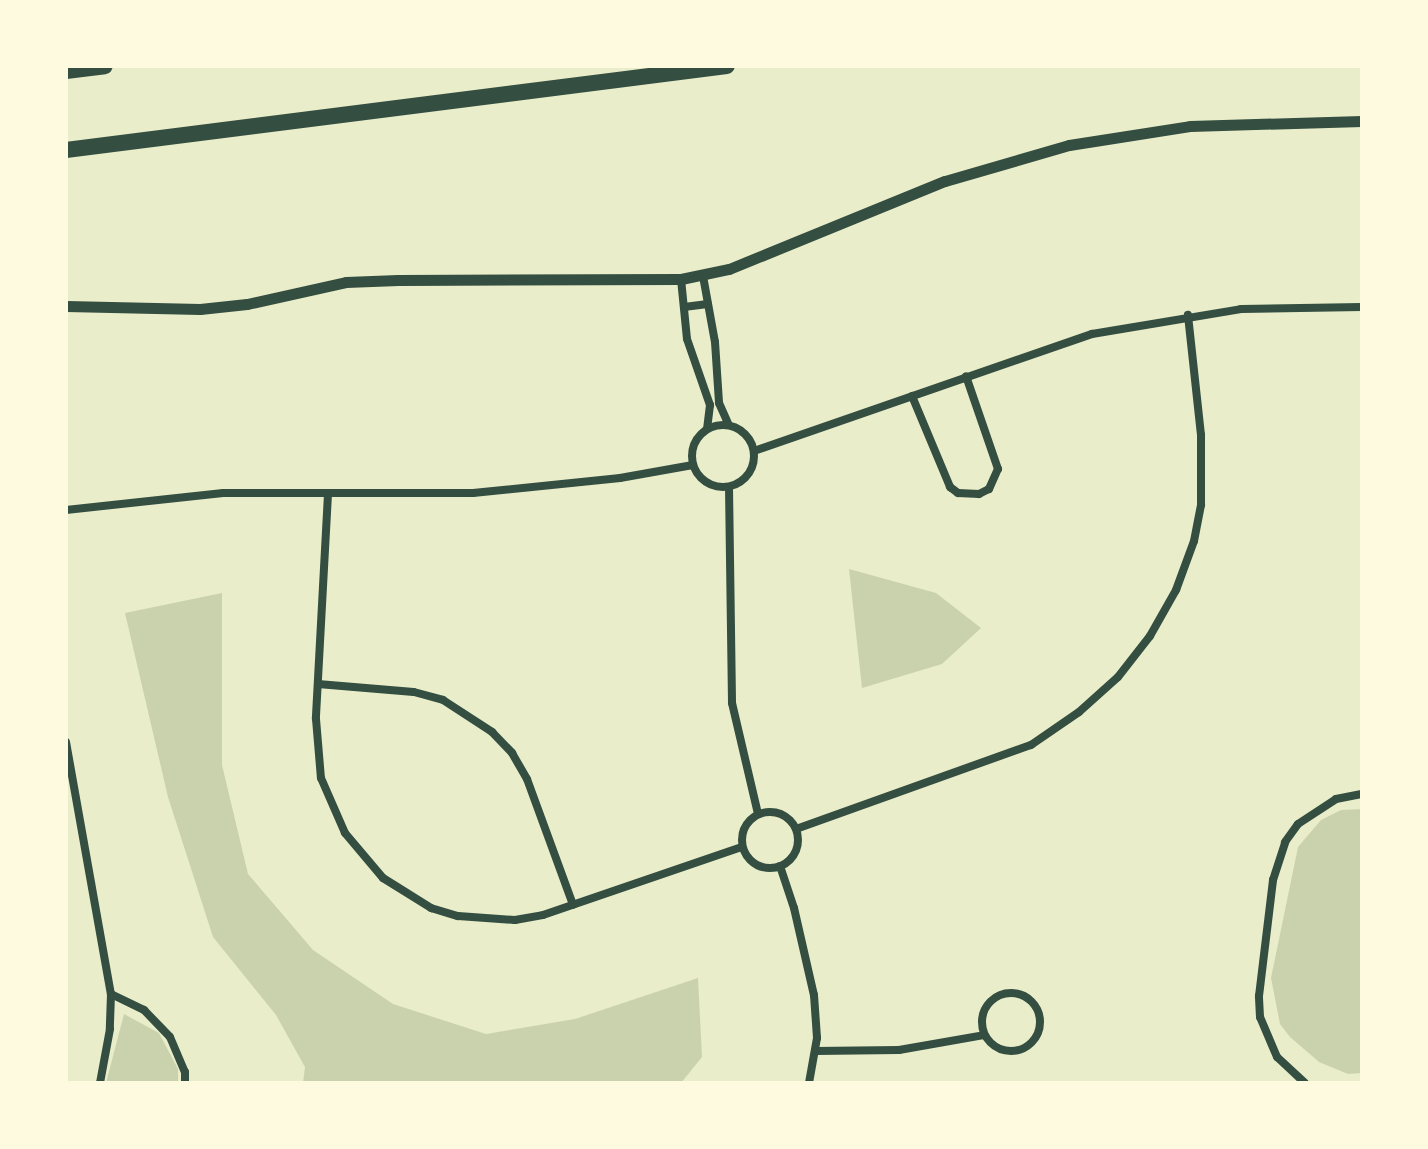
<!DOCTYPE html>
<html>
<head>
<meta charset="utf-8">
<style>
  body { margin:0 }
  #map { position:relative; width:1428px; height:1149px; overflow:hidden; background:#e9edc9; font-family:Spectral,serif }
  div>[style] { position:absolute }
  .green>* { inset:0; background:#cad2ad }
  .minor>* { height:8px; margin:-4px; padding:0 4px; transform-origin:4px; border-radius:4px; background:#344e41 }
  .minor>.ring { margin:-4px; padding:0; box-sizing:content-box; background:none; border:8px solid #344e41; border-radius:50% }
  .tertiary>* { height:11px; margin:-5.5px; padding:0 5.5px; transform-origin:5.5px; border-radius:5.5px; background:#344e41 }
  .motorway>* { height:16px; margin:-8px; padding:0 8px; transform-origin:8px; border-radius:8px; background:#344e41 }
  span { translate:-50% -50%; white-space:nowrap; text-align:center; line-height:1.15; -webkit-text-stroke:8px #fefae0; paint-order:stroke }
  .frame { position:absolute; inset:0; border:68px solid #fefae0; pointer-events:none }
</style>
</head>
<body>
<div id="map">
  <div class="green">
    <div style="clip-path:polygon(849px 569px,936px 593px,981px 628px,942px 664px,862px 688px)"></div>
    <div style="clip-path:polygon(222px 593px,222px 765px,248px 874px,313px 950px,393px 1004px,486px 1034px,575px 1019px,698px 978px,702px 1057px,681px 1083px,303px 1083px,305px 1067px,276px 1015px,213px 937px,168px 797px,125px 613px)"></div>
    <div style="clip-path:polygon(1362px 809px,1362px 1073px,1348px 1074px,1319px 1062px,1290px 1037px,1280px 1024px,1271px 978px,1298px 847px,1321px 820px,1341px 810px)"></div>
    <div style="clip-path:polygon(124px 1014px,159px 1033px,178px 1069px,178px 1083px,106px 1083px)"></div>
  </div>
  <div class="minor">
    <div style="left:703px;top:276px;width:67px;rotate:79.7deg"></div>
    <div style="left:715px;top:342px;width:61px;rotate:86.2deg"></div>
    <div style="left:719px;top:403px;width:24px;rotate:66deg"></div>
    <div style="left:681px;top:279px;width:60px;rotate:84.3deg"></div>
    <div style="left:687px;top:339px;width:70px;rotate:70.8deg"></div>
    <div style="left:710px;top:405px;width:24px;rotate:97deg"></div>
    <div style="left:684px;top:307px;width:24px;rotate:-7deg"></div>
    <div style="left:912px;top:396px;width:99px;rotate:67.3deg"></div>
    <div style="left:950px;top:487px;width:10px;rotate:37deg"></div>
    <div style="left:958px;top:493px;width:21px;rotate:3deg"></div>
    <div style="left:979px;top:494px;width:11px;rotate:-27deg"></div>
    <div style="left:989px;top:489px;width:22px;rotate:-66deg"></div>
    <div style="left:998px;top:469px;width:98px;rotate:-109deg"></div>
    <div class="ring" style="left:692px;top:425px;width:54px;height:54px"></div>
    <div style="left:754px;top:451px;width:358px;rotate:-19.1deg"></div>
    <div style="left:1092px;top:334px;width:151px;rotate:-9.5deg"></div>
    <div style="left:1241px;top:309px;width:121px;rotate:-0.9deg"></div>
    <div style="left:729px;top:487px;width:216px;rotate:89.2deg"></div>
    <div style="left:732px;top:703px;width:114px;rotate:76.8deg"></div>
    <div style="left:328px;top:494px;width:225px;rotate:93.1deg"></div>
    <div style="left:316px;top:719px;width:59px;rotate:85.2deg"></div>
    <div style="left:321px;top:778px;width:60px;rotate:66.4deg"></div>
    <div style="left:345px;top:833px;width:59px;rotate:49.8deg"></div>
    <div style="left:383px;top:878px;width:57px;rotate:32deg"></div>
    <div style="left:431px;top:908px;width:28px;rotate:17deg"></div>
    <div style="left:458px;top:916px;width:57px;rotate:4deg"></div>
    <div style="left:515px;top:920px;width:28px;rotate:-10deg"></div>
    <div style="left:543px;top:915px;width:210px;rotate:-18.9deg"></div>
    <div style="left:66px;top:510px;width:158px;rotate:-6.2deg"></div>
    <div style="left:223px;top:493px;width:250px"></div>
    <div style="left:473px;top:493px;width:148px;rotate:-5.8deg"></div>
    <div style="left:620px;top:478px;width:74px;rotate:-10.1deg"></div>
    <div style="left:318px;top:684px;width:96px;rotate:4.8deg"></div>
    <div style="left:414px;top:692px;width:30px;rotate:15deg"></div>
    <div style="left:443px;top:700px;width:59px;rotate:33.1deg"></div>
    <div style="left:492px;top:732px;width:29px;rotate:46deg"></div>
    <div style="left:512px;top:753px;width:30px;rotate:60deg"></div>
    <div style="left:527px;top:779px;width:134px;rotate:69.9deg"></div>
    <div style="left:66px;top:742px;width:256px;rotate:79.9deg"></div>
    <div style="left:111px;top:994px;width:35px;rotate:92deg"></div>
    <div style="left:110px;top:1029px;width:55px;rotate:100.5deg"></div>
    <div class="ring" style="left:742px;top:812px;width:48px;height:48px"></div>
    <div style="left:796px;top:829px;width:250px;rotate:-19.7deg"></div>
    <div style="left:1031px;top:745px;width:58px;rotate:-34.5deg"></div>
    <div style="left:1079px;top:712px;width:52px;rotate:-41.9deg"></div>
    <div style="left:1118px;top:677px;width:52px;rotate:-52deg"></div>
    <div style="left:1150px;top:636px;width:53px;rotate:-60.5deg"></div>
    <div style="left:1176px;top:590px;width:52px;rotate:-69.8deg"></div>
    <div style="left:1194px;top:541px;width:37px;rotate:-79deg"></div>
    <div style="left:1201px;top:505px;width:70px;rotate:-90deg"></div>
    <div style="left:1201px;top:435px;width:121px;rotate:-96.2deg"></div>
    <div style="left:780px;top:866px;width:44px;rotate:71.6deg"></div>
    <div style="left:794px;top:908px;width:89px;rotate:77.1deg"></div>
    <div style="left:814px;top:995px;width:43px;rotate:86deg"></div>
    <div style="left:817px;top:1038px;width:46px;rotate:100.1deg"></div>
    <div class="ring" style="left:982px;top:993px;width:50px;height:50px"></div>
    <div style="left:111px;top:994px;width:37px;rotate:26deg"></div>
    <div style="left:144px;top:1010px;width:37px;rotate:46deg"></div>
    <div style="left:170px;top:1037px;width:38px;rotate:67deg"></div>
    <div style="left:185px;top:1072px;width:11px;rotate:90deg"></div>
    <div style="left:815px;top:1051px;width:84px;rotate:-0.7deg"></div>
    <div style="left:899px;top:1050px;width:86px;rotate:-10deg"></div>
    <div style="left:1305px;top:1083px;width:38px;rotate:-137deg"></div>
    <div style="left:1277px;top:1057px;width:43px;rotate:-113deg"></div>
    <div style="left:1260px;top:1017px;width:21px;rotate:-93deg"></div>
    <div style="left:1259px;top:996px;width:117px;rotate:-83.1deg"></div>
    <div style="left:1273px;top:880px;width:40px;rotate:-72deg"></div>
    <div style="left:1285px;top:842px;width:22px;rotate:-54deg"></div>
    <div style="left:1298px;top:824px;width:45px;rotate:-33.3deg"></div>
    <div style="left:1336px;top:799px;width:26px;rotate:-11deg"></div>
  </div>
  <div class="tertiary">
    <div style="left:66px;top:306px;width:134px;rotate:1.3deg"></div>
    <div style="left:200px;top:309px;width:47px;rotate:-6.1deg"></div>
    <div style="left:247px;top:304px;width:101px;rotate:-12.5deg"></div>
    <div style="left:346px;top:282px;width:52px;rotate:-2.2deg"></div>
    <div style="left:398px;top:280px;width:283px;rotate:-0.2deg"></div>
    <div style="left:681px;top:279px;width:49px;rotate:-11.8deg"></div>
    <div style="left:729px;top:269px;width:233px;rotate:-22.2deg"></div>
    <div style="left:945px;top:181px;width:129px;rotate:-16.2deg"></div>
    <div style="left:1069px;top:145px;width:122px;rotate:-8.9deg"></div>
    <div style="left:1190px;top:126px;width:172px;rotate:-1.7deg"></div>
  </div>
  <div class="motorway">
    <div style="left:66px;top:71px;width:39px;rotate:-7deg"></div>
    <div style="left:66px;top:150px;width:666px;rotate:-7.24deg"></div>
  </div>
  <div class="frame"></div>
</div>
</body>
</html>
